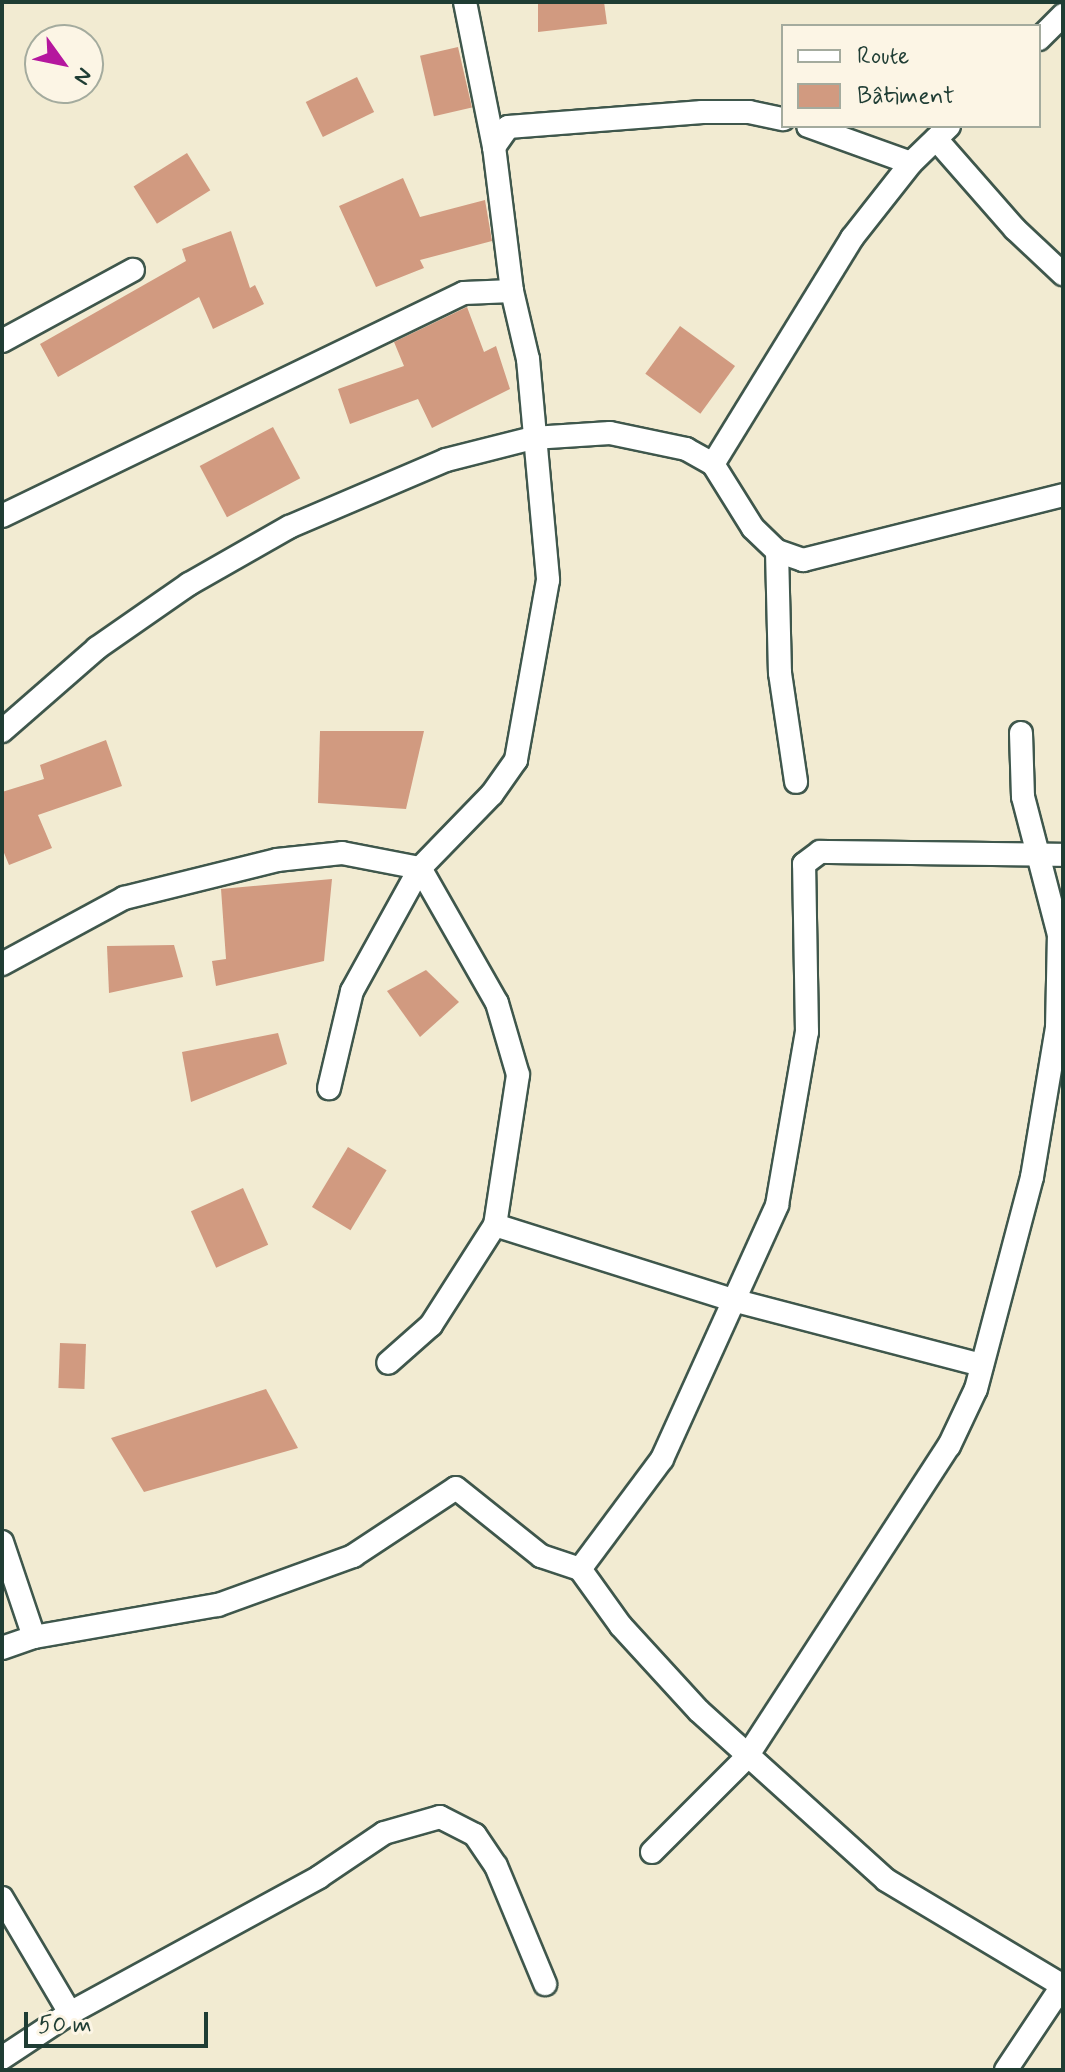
<!DOCTYPE html>
<html>
<head>
<meta charset="utf-8">
<style>
  body { margin:0 }
  #map { position:relative; width:1065px; height:2072px; overflow:hidden; background:#f2ebd2; font-family:Mynerve,sans-serif }
  div>[style] { position:absolute }
  .building>* { inset:0; background:#d19a80; transform-origin:0 0 }
  .roads { filter:drop-shadow(2px 0 #3f574c) drop-shadow(-2px 0 #3f574c) drop-shadow(0 2px #3f574c) drop-shadow(0 -2px #3f574c) }
  .minor>* { height:22px; margin:-11px; padding:0 11px; transform-origin:11px; border-radius:11px; background:#fff }
  span { translate:-50% -50%; white-space:nowrap; text-align:center; line-height:1.15; -webkit-text-stroke:7px #fcf5e5; paint-order:stroke }
  .frame { position:absolute; inset:0; border:4px solid #1f3d34; pointer-events:none }
  .legend { position:absolute; left:781px; top:24px; width:260px; height:104px; box-sizing:border-box; background:#fcf5e5; border:2px solid #a4ab9e; margin:0; padding:10px 14px; list-style:none; font-size:24px; color:#1f3d34 }
  .legend li { display:flex; align-items:center; gap:16px; height:40px }
  .legend b { width:40px; border:2px solid #a4ab9e }
  .north { position:absolute; left:24px; top:24px; width:80px; height:80px; box-sizing:border-box; background:#fcf5e5; border:2px solid #a4ab9e; border-radius:50%; rotate:123deg; font-size:22px; font-weight:700; line-height:32px; text-align:center; color:#1f3d34 }
  .north::after { content:''; display:block; margin:auto; width:28px; height:36px; background:#b5179e; clip-path:polygon(50% 0,100% 100%,50% 72%,0 100%) }
  .scale { position:absolute; left:24px; top:2012px; width:184px; height:36px; box-sizing:border-box; border:4px solid #1f3d34; border-top:0; padding-left:10px; font-size:24px; line-height:28px; white-space:nowrap; color:#1f3d34; -webkit-text-stroke:6px #fcf5e5; paint-order:stroke }
</style>
</head>
<body>
<div id="map">
  <div class="building">
    <div style="clip-path:polygon(538px 2px,604px 2px,607px 24px,538px 32px)"></div>
    <div style="left:458px;top:47px;width:62px;height:39px;rotate:77deg"></div>
    <div style="left:357px;top:77px;width:39px;height:57px;rotate:64deg"></div>
    <div style="left:187px;top:153px;width:44px;height:63px;rotate:58deg"></div>
    <div style="clip-path:polygon(403px 178px,420px 217px,485px 200px,492px 241px,420px 260px,424px 268px,376px 287px,339px 206px)"></div>
    <div style="clip-path:polygon(231px 231px,250px 288px,255px 285px,264px 304px,213px 329px,199px 297px,58px 377px,40px 344px,186px 261px,182px 249px)"></div>
    <div style="clip-path:polygon(467px 307px,484px 352px,496px 346px,510px 389px,432px 428px,418px 399px,350px 424px,338px 389px,404px 366px,394px 342px)"></div>
    <div style="left:680px;top:326px;width:68px;height:59px;rotate:36deg"></div>
    <div style="left:273px;top:427px;width:58px;height:83px;rotate:62deg"></div>
    <div style="clip-path:polygon(320px 731px,424px 731px,406px 809px,318px 803px)"></div>
    <div style="clip-path:polygon(106px 740px,122px 786px,38px 815px,52px 848px,9px 865px,2px 848px,2px 792px,44px 779px,40px 765px)"></div>
    <div style="clip-path:polygon(332px 879px,324px 961px,216px 986px,212px 961px,226px 959px,221px 889px)"></div>
    <div style="clip-path:polygon(174px 945px,183px 977px,109px 993px,107px 946px)"></div>
    <div style="clip-path:polygon(426px 970px,459px 1002px,420px 1037px,387px 991px)"></div>
    <div style="clip-path:polygon(278px 1033px,287px 1064px,191px 1102px,182px 1052px)"></div>
    <div style="left:348px;top:1147px;width:45px;height:70px;rotate:31deg"></div>
    <div style="left:243px;top:1188px;width:62px;height:57px;rotate:66deg"></div>
    <div style="left:60px;top:1343px;width:26px;height:45px;rotate:2deg"></div>
    <div style="clip-path:polygon(266px 1389px,298px 1448px,144px 1492px,111px 1438px)"></div>
  </div>
  <div class="roads">
    <div class="minor">
      <div style="left:465px;top:2px;width:148px;rotate:78.7deg"></div>
      <div style="left:1039px;top:39px;width:34px;rotate:-45deg"></div>
      <div style="left:808px;top:126px;width:109px;rotate:19.8deg"></div>
      <div style="left:936px;top:139px;width:120px;rotate:48.7deg"></div>
      <div style="left:1015px;top:229px;width:66px;rotate:43.2deg"></div>
      <div style="left:512px;top:291px;width:145px;rotate:-97.1deg"></div>
      <div style="left:494px;top:147px;width:24px;rotate:-55deg"></div>
      <div style="left:508px;top:127px;width:195px;rotate:-4.4deg"></div>
      <div style="left:702px;top:112px;width:47px"></div>
      <div style="left:749px;top:112px;width:35px;rotate:12deg"></div>
      <div style="left:2px;top:341px;width:149px;rotate:-28.5deg"></div>
      <div style="left:713px;top:464px;width:265px;rotate:-58.4deg"></div>
      <div style="left:852px;top:238px;width:95px;rotate:-51.8deg"></div>
      <div style="left:911px;top:163px;width:53px;rotate:-44.2deg"></div>
      <div style="left:2px;top:516px;width:513px;rotate:-25.77deg"></div>
      <div style="left:464px;top:293px;width:48px;rotate:-2.4deg"></div>
      <div style="left:512px;top:291px;width:70px;rotate:76.8deg"></div>
      <div style="left:528px;top:359px;width:222px;rotate:84.8deg"></div>
      <div style="left:548px;top:580px;width:183px;rotate:100.1deg"></div>
      <div style="left:516px;top:760px;width:42px;rotate:125.2deg"></div>
      <div style="left:492px;top:794px;width:103px;rotate:134.2deg"></div>
      <div style="left:420px;top:868px;width:141px;rotate:118.9deg"></div>
      <div style="left:352px;top:991px;width:100px;rotate:103.3deg"></div>
      <div style="left:777px;top:551px;width:122px;rotate:88.6deg"></div>
      <div style="left:780px;top:673px;width:110px;rotate:81.6deg"></div>
      <div style="left:2px;top:731px;width:126px;rotate:-41.1deg"></div>
      <div style="left:97px;top:648px;width:112px;rotate:-34.8deg"></div>
      <div style="left:189px;top:584px;width:115px;rotate:-29.7deg"></div>
      <div style="left:289px;top:527px;width:171px;rotate:-23.1deg"></div>
      <div style="left:446px;top:460px;width:90px;rotate:-14.2deg"></div>
      <div style="left:533px;top:438px;width:77px;rotate:-3.7deg"></div>
      <div style="left:610px;top:433px;width:78px;rotate:11.9deg"></div>
      <div style="left:686px;top:449px;width:31px;rotate:29deg"></div>
      <div style="left:713px;top:464px;width:75px;rotate:58deg"></div>
      <div style="left:753px;top:528px;width:33px;rotate:44deg"></div>
      <div style="left:777px;top:551px;width:28px;rotate:19deg"></div>
      <div style="left:803px;top:560px;width:268px;rotate:-14deg"></div>
      <div style="left:2px;top:964px;width:139px;rotate:-28.4deg"></div>
      <div style="left:124px;top:898px;width:158px;rotate:-13.9deg"></div>
      <div style="left:277px;top:860px;width:65px;rotate:-6.1deg"></div>
      <div style="left:342px;top:853px;width:79px;rotate:10.9deg"></div>
      <div style="left:420px;top:868px;width:155px;rotate:60.3deg"></div>
      <div style="left:497px;top:1003px;width:75px;rotate:73.7deg"></div>
      <div style="left:518px;top:1075px;width:152px;rotate:98.7deg"></div>
      <div style="left:495px;top:1225px;width:119px;rotate:122.6deg"></div>
      <div style="left:431px;top:1325px;width:57px;rotate:138.5deg"></div>
      <div style="left:495px;top:1225px;width:253px;rotate:17.5deg"></div>
      <div style="left:736px;top:1301px;width:254px;rotate:14.6deg"></div>
      <div style="left:2px;top:1542px;width:100px;rotate:71.4deg"></div>
      <div style="left:580px;top:1569px;width:137px;rotate:-53.3deg"></div>
      <div style="left:662px;top:1459px;width:279px;rotate:-65.6deg"></div>
      <div style="left:777px;top:1205px;width:176px;rotate:-80.2deg"></div>
      <div style="left:807px;top:1032px;width:168px;rotate:-91deg"></div>
      <div style="left:804px;top:864px;width:20px;rotate:-37deg"></div>
      <div style="left:820px;top:852px;width:243px;rotate:0.7deg"></div>
      <div style="left:2px;top:1648px;width:34px;rotate:-19deg"></div>
      <div style="left:34px;top:1637px;width:187px;rotate:-9.9deg"></div>
      <div style="left:218px;top:1605px;width:144px;rotate:-19.9deg"></div>
      <div style="left:353px;top:1556px;width:123px;rotate:-33.4deg"></div>
      <div style="left:456px;top:1488px;width:109px;rotate:38.7deg"></div>
      <div style="left:541px;top:1556px;width:41px;rotate:18.4deg"></div>
      <div style="left:580px;top:1569px;width:70px;rotate:54.3deg"></div>
      <div style="left:621px;top:1626px;width:115px;rotate:47.5deg"></div>
      <div style="left:699px;top:1711px;width:252px;rotate:42.1deg"></div>
      <div style="left:886px;top:1880px;width:206px;rotate:30.9deg"></div>
      <div style="left:652px;top:1852px;width:133px;rotate:-45deg"></div>
      <div style="left:746px;top:1758px;width:372px;rotate:-57deg"></div>
      <div style="left:949px;top:1446px;width:63px;rotate:-64.7deg"></div>
      <div style="left:976px;top:1389px;width:219px;rotate:-75.2deg"></div>
      <div style="left:1032px;top:1177px;width:151px;rotate:-80.5deg"></div>
      <div style="left:1057px;top:1028px;width:93px;rotate:-88.8deg"></div>
      <div style="left:1059px;top:935px;width:143px;rotate:-104.6deg"></div>
      <div style="left:1023px;top:797px;width:64px;rotate:-91.8deg"></div>
      <div style="left:2px;top:1898px;width:134px;rotate:59.4deg"></div>
      <div style="left:2px;top:2058px;width:82px;rotate:-33.5deg"></div>
      <div style="left:70px;top:2013px;width:284px;rotate:-28.6deg"></div>
      <div style="left:319px;top:1877px;width:78px;rotate:-34.1deg"></div>
      <div style="left:384px;top:1833px;width:58px;rotate:-15.9deg"></div>
      <div style="left:440px;top:1817px;width:39px;rotate:27deg"></div>
      <div style="left:475px;top:1835px;width:37px;rotate:56deg"></div>
      <div style="left:496px;top:1866px;width:128px;rotate:67.4deg"></div>
      <div style="left:1006px;top:2070px;width:102px;rotate:-56.2deg"></div>
    </div>
  </div>
  <div class="frame"></div>
  <ul class="legend">
  <li><b style="height:10px;background:#fff"></b>Route</li>
  <li><b style="height:22px;background:#d19a80"></b>Bâtiment</li>
  </ul>
  <div class="north">N</div>
  <div class="scale">50 m</div>
</div>
</body>
</html>
